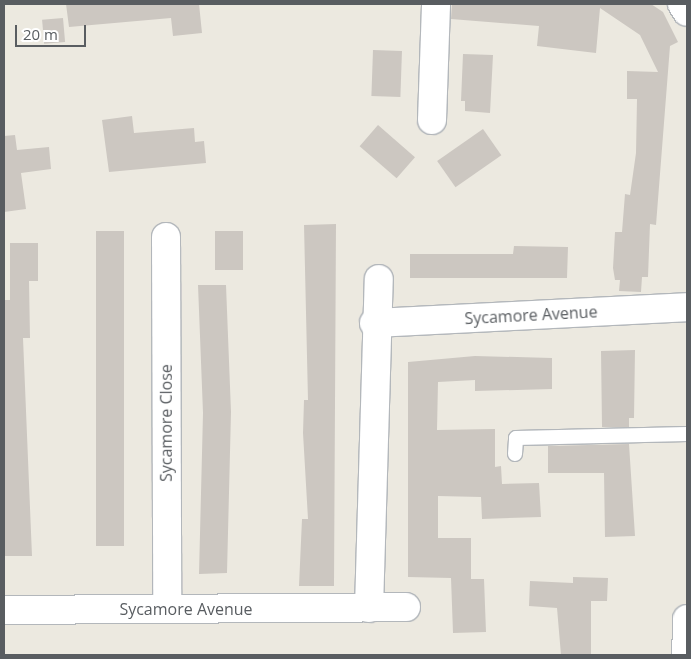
<!DOCTYPE html>
<html>
<head>
<meta charset="utf-8">
<style>
  body { margin:0 }
  #map { position:relative; width:691px; height:659px; overflow:hidden; background:#ece9e0; font-family:"Open Sans",sans-serif }
  div>[style] { position:absolute }
  .building>* { inset:0; background:#ccc7c1; transform-origin:0 0 }
  .roads { filter:drop-shadow(1px 0 #b3b7bb) drop-shadow(-1px 0 #b3b7bb) drop-shadow(0 1px #b3b7bb) drop-shadow(0 -1px #b3b7bb) }
  .lane>* { height:14px; margin:-7px; padding:0 7px; transform-origin:7px; border-radius:7px; background:#fff }
  .street>* { height:28px; margin:-14px; padding:0 14px; transform-origin:14px; border-radius:14px; background:#fff }
  span { translate:-50% -50%; white-space:nowrap; text-align:center; line-height:1.15; -webkit-text-stroke:4px #fff; paint-order:stroke }
  .street-label { font-size:16px; color:#595d61 }
  .frame { position:absolute; inset:0; border:5px solid #595d61; pointer-events:none }
  .scale { position:absolute; left:15px; top:25px; width:71px; height:22px; box-sizing:border-box; border:2px solid #595d61; border-top:0; padding-left:6px; font-size:15px; line-height:18px; white-space:nowrap; color:#595d61; -webkit-text-stroke:4px #fff; paint-order:stroke }
</style>
</head>
<body>
<div id="map">
  <div class="building">
    <div style="clip-path:polygon(66px 4px,199px 4px,202px 33px,173px 36px,171px 18px,69px 27px)"></div>
    <div style="clip-path:polygon(452px 4px,651px 4px,663px 12px,678px 42px,670px 46px,656px 225px,650px 224px,648px 277px,642px 277px,641px 292px,619px 291px,620px 280px,615px 280px,613px 268px,615px 232px,622px 232px,625px 194px,630px 195px,636px 153px,637px 99px,627px 99px,627px 71px,658px 72px,640px 35px,600px 8px,596px 53px,537px 46px,539px 26px,451px 19px)"></div>
    <div style="left:63px;top:18px;width:24px;height:21px;rotate:85deg"></div>
    <div style="left:373px;top:50px;width:29px;height:46px;rotate:2deg"></div>
    <div style="clip-path:polygon(463px 54px,493px 55px,490px 113px,465px 111px,465px 101px,461px 101px)"></div>
    <div style="clip-path:polygon(132px 116px,134px 133px,194px 128px,195px 142px,204px 141px,206px 163px,109px 172px,102px 120px)"></div>
    <div style="left:378px;top:125px;width:49px;height:28px;rotate:41deg"></div>
    <div style="left:483px;top:129px;width:32px;height:56px;rotate:55deg"></div>
    <div style="clip-path:polygon(15px 135px,17px 150px,49px 147px,51px 169px,21px 173px,26px 209px,4px 212px,4px 136px)"></div>
    <div style="clip-path:polygon(336px 224px,334px 586px,299px 586px,302px 519px,308px 519px,303px 433px,304px 400px,308px 400px,304px 225px)"></div>
    <div style="left:96px;top:231px;width:28px;height:315px"></div>
    <div style="left:243px;top:231px;width:39px;height:28px;rotate:90deg"></div>
    <div style="clip-path:polygon(10px 243px,38px 243px,38px 281px,29px 281px,30px 338px,23px 338px,32px 556px,4px 556px,4px 300px,10px 300px)"></div>
    <div style="clip-path:polygon(514px 246px,568px 247px,567px 278px,410px 278px,410px 254px,513px 254px)"></div>
    <div style="clip-path:polygon(198px 285px,226px 285px,231px 412px,227px 573px,199px 574px,203px 413px)"></div>
    <div style="clip-path:polygon(635px 350px,634px 418px,629px 418px,629px 427px,602px 427px,601px 351px)"></div>
    <div style="clip-path:polygon(475px 356px,552px 358px,552px 389px,475px 391px,475px 380px,438px 382px,437px 430px,495px 429px,495px 467px,501px 466px,502px 484px,539px 483px,541px 517px,482px 519px,481px 497px,438px 496px,438px 538px,471px 538px,471px 579px,484px 579px,486px 632px,453px 633px,451px 578px,408px 577px,408px 362px)"></div>
    <div style="clip-path:polygon(629px 444px,635px 536px,605px 537px,604px 473px,548px 473px,548px 446px)"></div>
    <div style="clip-path:polygon(573px 577px,608px 578px,607px 601px,591px 601px,591px 655px,561px 655px,557px 608px,529px 606px,530px 581px,573px 583px)"></div>
  </div>
  <div class="roads">
    <div class="lane">
      <div style="left:515px;top:454px;width:16px;rotate:-86deg"></div>
      <div style="left:516px;top:438px;width:171px;rotate:-1.3deg"></div>
    </div>
    <div class="street">
      <div style="left:682px;top:4px;width:9px;rotate:58deg"></div>
      <div style="left:432px;top:120px;width:116px;rotate:-88deg"></div>
      <div style="left:166px;top:237px;width:372px;rotate:89.8deg"></div>
      <div style="left:374px;top:323px;width:313px;rotate:-2.9deg"></div>
      <div style="left:369px;top:608px;width:329px;rotate:-88.3deg"></div>
      <div style="left:4px;top:610px;width:402px;rotate:-0.4deg"></div>
      <div style="left:686px;top:655px;width:36px;rotate:-88deg"></div>
    </div>
  </div>
  <div class="street-label">
    <span style="left:531px;top:315px;rotate:-3deg">Sycamore Avenue</span>
    <span style="left:166px;top:423px;rotate:-90deg">Sycamore Close</span>
    <span style="left:186px;top:609px">Sycamore Avenue</span>
  </div>
  <div class="frame"></div>
  <div class="scale">20 m</div>
</div>
</body>
</html>
